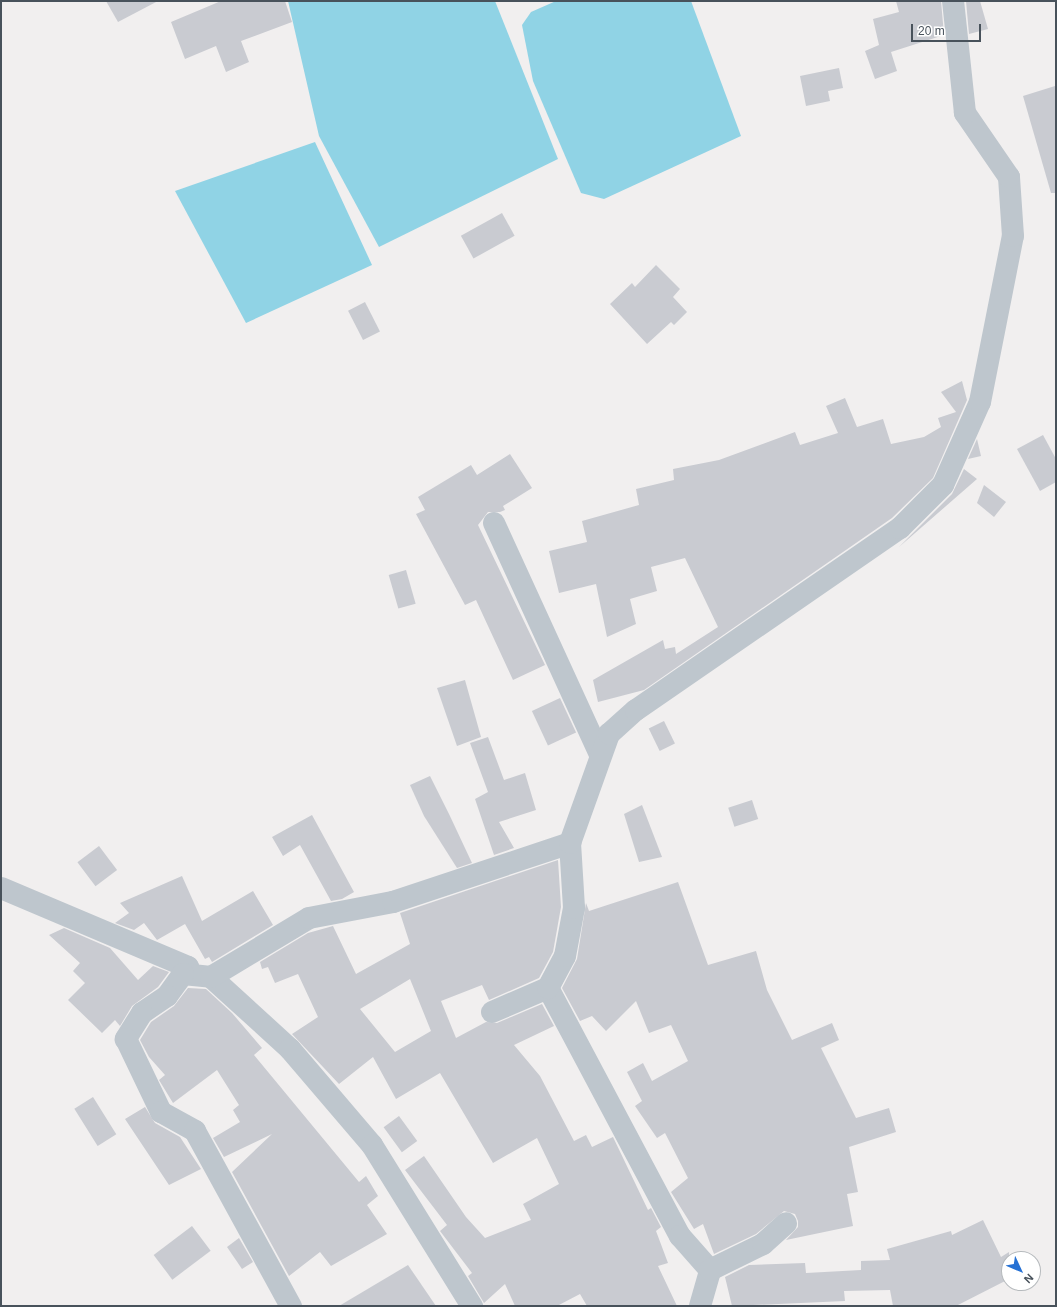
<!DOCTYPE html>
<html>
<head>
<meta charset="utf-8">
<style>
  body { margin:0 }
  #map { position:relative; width:1057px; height:1307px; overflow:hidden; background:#f1efef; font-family:Arial,sans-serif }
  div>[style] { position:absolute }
  .water>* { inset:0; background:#90d3e5 }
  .building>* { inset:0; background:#c9cbd1; transform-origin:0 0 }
  .minor>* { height:22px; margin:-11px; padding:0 11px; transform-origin:11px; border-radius:11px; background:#bec6cd }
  span { translate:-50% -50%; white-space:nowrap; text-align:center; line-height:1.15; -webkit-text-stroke:3px #fff; paint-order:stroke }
  .frame { position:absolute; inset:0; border:2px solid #48525b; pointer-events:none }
  .north { position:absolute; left:1001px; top:1251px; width:40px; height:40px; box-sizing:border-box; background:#fff; border:1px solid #b6babd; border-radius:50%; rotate:134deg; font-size:11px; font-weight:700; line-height:16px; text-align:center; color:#48525b }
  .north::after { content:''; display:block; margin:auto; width:14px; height:18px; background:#2671d4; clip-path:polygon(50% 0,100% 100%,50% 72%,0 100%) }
  .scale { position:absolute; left:911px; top:24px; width:70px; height:18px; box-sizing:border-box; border:2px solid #48525b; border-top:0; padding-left:5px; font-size:12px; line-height:14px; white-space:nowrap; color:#48525b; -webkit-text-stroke:3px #fff; paint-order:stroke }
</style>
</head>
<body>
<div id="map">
  <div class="water">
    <div style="clip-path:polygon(288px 1px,495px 1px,558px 159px,379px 247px,319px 136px)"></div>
    <div style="clip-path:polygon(556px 1px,691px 1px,741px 136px,604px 199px,581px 193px,533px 81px,522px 25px,531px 12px)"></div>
    <div style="clip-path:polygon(315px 142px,372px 265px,246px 323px,175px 191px)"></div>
  </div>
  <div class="building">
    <div style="clip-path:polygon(106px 1px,158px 1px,118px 22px)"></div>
    <div style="clip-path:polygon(221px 1px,285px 1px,292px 22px,241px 41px,249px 62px,226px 72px,216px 46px,185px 59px,171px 22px)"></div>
    <div style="clip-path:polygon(896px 1px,941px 1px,944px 35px,891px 52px,897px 71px,875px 79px,865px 51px,879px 45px,873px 19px,899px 12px)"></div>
    <div style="clip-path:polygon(966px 1px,980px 1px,988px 29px,969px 34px)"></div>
    <div style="clip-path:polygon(839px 68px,843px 88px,828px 91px,830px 101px,806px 106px,800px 76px)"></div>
    <div style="clip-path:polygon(1055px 86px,1056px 193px,1051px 193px,1023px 96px)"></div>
    <div style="left:502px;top:213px;width:26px;height:47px;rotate:61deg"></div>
    <div style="clip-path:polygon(656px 265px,680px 289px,673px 297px,687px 312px,674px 325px,671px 322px,647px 344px,610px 304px,632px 283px,635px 287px)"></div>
    <div style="left:365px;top:302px;width:33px;height:19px;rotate:63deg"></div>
    <div style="clip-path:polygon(962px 381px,967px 400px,933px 478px,892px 518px,644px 690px,598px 702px,593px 680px,663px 640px,665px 649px,675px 647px,676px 654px,718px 627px,685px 558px,651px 567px,657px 591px,630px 599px,636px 624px,607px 637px,596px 584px,559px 593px,549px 551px,587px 542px,582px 521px,639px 505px,636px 489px,674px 480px,673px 469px,719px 460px,795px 432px,800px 445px,838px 433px,826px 406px,845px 398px,857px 427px,883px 419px,891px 444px,924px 437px,941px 427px,938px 418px,956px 412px,941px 392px)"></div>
    <div style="clip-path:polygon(1043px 435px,1056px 459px,1056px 482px,1040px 491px,1017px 449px)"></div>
    <div style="clip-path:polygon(977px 439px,981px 456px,968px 459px)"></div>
    <div style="clip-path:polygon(510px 454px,532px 488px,503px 506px,505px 510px,500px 512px,488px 512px,478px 525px,545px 665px,513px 680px,476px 600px,465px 605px,416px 514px,425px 510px,418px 497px,471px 465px,477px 475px)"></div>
    <div style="clip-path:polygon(964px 469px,977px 479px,899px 547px,952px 494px)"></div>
    <div style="clip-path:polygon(984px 485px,1006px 502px,994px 517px,977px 503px)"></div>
    <div style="left:406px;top:570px;width:35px;height:18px;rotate:74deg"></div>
    <div style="clip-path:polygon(465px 680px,481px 737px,457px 746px,437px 688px)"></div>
    <div style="left:560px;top:698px;width:38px;height:31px;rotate:65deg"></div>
    <div style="left:664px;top:721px;width:25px;height:17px;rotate:64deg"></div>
    <div style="clip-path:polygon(488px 737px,504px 780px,525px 773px,536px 810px,499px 822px,514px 848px,494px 855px,475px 799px,488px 792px,470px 743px)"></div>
    <div style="clip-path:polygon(430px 776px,449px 814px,472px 863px,457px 868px,424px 816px,410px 785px)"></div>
    <div style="left:752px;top:800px;width:20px;height:25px;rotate:72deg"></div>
    <div style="clip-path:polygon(642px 805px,662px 857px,639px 862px,624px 814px)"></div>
    <div style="clip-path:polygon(312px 815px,354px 892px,342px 899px,331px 901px,300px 845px,283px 856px,272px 837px)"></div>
    <div style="left:99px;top:846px;width:30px;height:27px;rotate:53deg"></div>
    <div style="clip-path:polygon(evenodd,558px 860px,561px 907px,553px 952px,539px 978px,489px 1000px,482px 985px,441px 1001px,456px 1038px,486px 1022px,497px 1023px,542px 1004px,554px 1026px,514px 1045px,540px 1076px,574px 1141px,586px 1135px,592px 1147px,613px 1137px,648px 1210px,651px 1208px,661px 1227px,656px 1231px,668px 1263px,658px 1266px,677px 1306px,587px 1306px,580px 1294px,557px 1306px,515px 1306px,505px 1284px,484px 1303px,468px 1276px,472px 1273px,440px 1231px,447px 1225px,405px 1170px,424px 1156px,466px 1217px,485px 1238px,531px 1220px,523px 1204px,559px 1184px,537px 1138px,493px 1163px,440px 1073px,396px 1099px,373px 1057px,339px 1084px,292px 1034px,318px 1017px,298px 974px,275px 983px,268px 967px,262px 969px,260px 962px,308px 933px,333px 926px,356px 974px,410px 944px,400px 913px,558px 860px,410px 979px,431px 1031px,395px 1052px,360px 1009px,410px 979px)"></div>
    <div style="clip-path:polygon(182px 876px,202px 921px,253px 891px,273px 925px,212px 962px,209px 957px,205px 959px,185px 924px,157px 940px,144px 923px,134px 930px,115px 923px,129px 913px,120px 903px)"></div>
    <div style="clip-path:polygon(678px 882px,708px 965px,756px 951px,767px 990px,792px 1040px,832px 1023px,839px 1040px,821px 1048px,856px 1118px,889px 1108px,896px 1132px,849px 1147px,858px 1192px,847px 1194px,853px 1226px,786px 1240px,798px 1227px,798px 1221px,795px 1214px,784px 1211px,756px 1234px,714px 1254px,703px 1224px,694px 1229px,671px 1192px,688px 1178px,665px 1133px,657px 1138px,635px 1106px,642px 1101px,627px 1072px,643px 1063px,652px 1081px,688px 1061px,671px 1025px,649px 1033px,636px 1001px,606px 1031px,592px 1016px,580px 1021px,562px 988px,577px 959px,586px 903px,589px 911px)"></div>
    <div style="clip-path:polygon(64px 928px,110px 948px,138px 980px,153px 966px,169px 972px,158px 987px,132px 1006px,120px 1026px,115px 1020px,102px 1033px,68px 1000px,85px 983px,73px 971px,80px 963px,49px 935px)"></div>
    <div style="clip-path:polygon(188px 988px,206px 989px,232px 1013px,262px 1048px,254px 1055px,359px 1182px,366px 1176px,378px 1196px,367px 1205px,387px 1234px,331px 1266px,320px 1252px,289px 1276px,232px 1172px,272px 1134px,224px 1157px,213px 1138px,240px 1122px,233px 1110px,239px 1105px,217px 1070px,173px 1103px,159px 1080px,165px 1075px,149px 1057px,140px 1040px,151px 1022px,174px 1006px)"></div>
    <div style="left:93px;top:1097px;width:44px;height:22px;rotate:58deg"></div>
    <div style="clip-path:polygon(145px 1107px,155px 1123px,180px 1137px,201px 1169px,169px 1185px,125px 1119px)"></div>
    <div style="left:399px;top:1116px;width:31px;height:19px;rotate:54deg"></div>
    <div style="clip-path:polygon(983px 1220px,1001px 1257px,1009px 1252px,1009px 1279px,956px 1306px,893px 1306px,890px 1290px,844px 1291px,845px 1301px,732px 1306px,725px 1277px,749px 1265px,805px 1263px,806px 1273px,861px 1270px,861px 1261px,890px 1260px,887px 1249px,951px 1231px,952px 1235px)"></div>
    <div style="left:192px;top:1226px;width:31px;height:48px;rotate:53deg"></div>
    <div style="clip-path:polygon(239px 1238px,253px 1262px,242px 1269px,227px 1247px)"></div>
    <div style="clip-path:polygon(408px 1265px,436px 1306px,339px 1306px)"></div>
  </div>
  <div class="minor">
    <div style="left:494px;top:523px;width:255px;rotate:65.4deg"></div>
    <div style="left:1px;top:888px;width:203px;rotate:22.9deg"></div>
    <div style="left:188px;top:967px;width:9px;rotate:126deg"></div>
    <div style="left:183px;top:974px;width:28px;rotate:6deg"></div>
    <div style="left:211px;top:977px;width:107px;rotate:42.3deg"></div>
    <div style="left:290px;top:1049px;width:126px;rotate:49.5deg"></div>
    <div style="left:372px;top:1145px;width:190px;rotate:58.2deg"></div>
    <div style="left:183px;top:974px;width:27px;rotate:126deg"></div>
    <div style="left:167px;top:996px;width:30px;rotate:146deg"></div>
    <div style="left:142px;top:1013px;width:31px;rotate:122deg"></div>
    <div style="left:126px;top:1039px;width:81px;rotate:64.4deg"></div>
    <div style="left:161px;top:1112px;width:39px;rotate:29deg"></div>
    <div style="left:195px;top:1131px;width:200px;rotate:61.3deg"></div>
    <div style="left:211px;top:977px;width:114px;rotate:-31deg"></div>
    <div style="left:309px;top:918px;width:86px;rotate:-10.8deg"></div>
    <div style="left:393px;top:902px;width:187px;rotate:-18.4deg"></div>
    <div style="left:548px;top:988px;width:281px;rotate:62deg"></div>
    <div style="left:680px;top:1236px;width:45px;rotate:48.6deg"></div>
    <div style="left:492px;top:1012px;width:61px;rotate:-23.2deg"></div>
    <div style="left:548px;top:988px;width:36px;rotate:-62deg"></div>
    <div style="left:565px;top:956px;width:49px;rotate:-79.4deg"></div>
    <div style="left:574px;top:908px;width:65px;rotate:-93.5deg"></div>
    <div style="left:570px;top:843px;width:116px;rotate:-70.3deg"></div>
    <div style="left:609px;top:734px;width:36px;rotate:-42deg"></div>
    <div style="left:636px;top:710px;width:321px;rotate:-34.6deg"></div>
    <div style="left:900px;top:528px;width:61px;rotate:-45deg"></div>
    <div style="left:943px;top:485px;width:91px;rotate:-66deg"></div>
    <div style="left:980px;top:402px;width:169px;rotate:-78.8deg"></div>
    <div style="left:1013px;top:236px;width:59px;rotate:-93.9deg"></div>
    <div style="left:1009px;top:177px;width:78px;rotate:-124.5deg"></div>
    <div style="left:965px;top:113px;width:113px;rotate:-96.1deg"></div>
    <div style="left:700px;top:1306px;width:37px;rotate:-74deg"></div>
    <div style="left:710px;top:1270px;width:59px;rotate:-26.1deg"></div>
    <div style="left:763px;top:1244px;width:31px;rotate:-42deg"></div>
  </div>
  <div class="frame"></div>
  <div class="north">N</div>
  <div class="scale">20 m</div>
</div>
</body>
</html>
